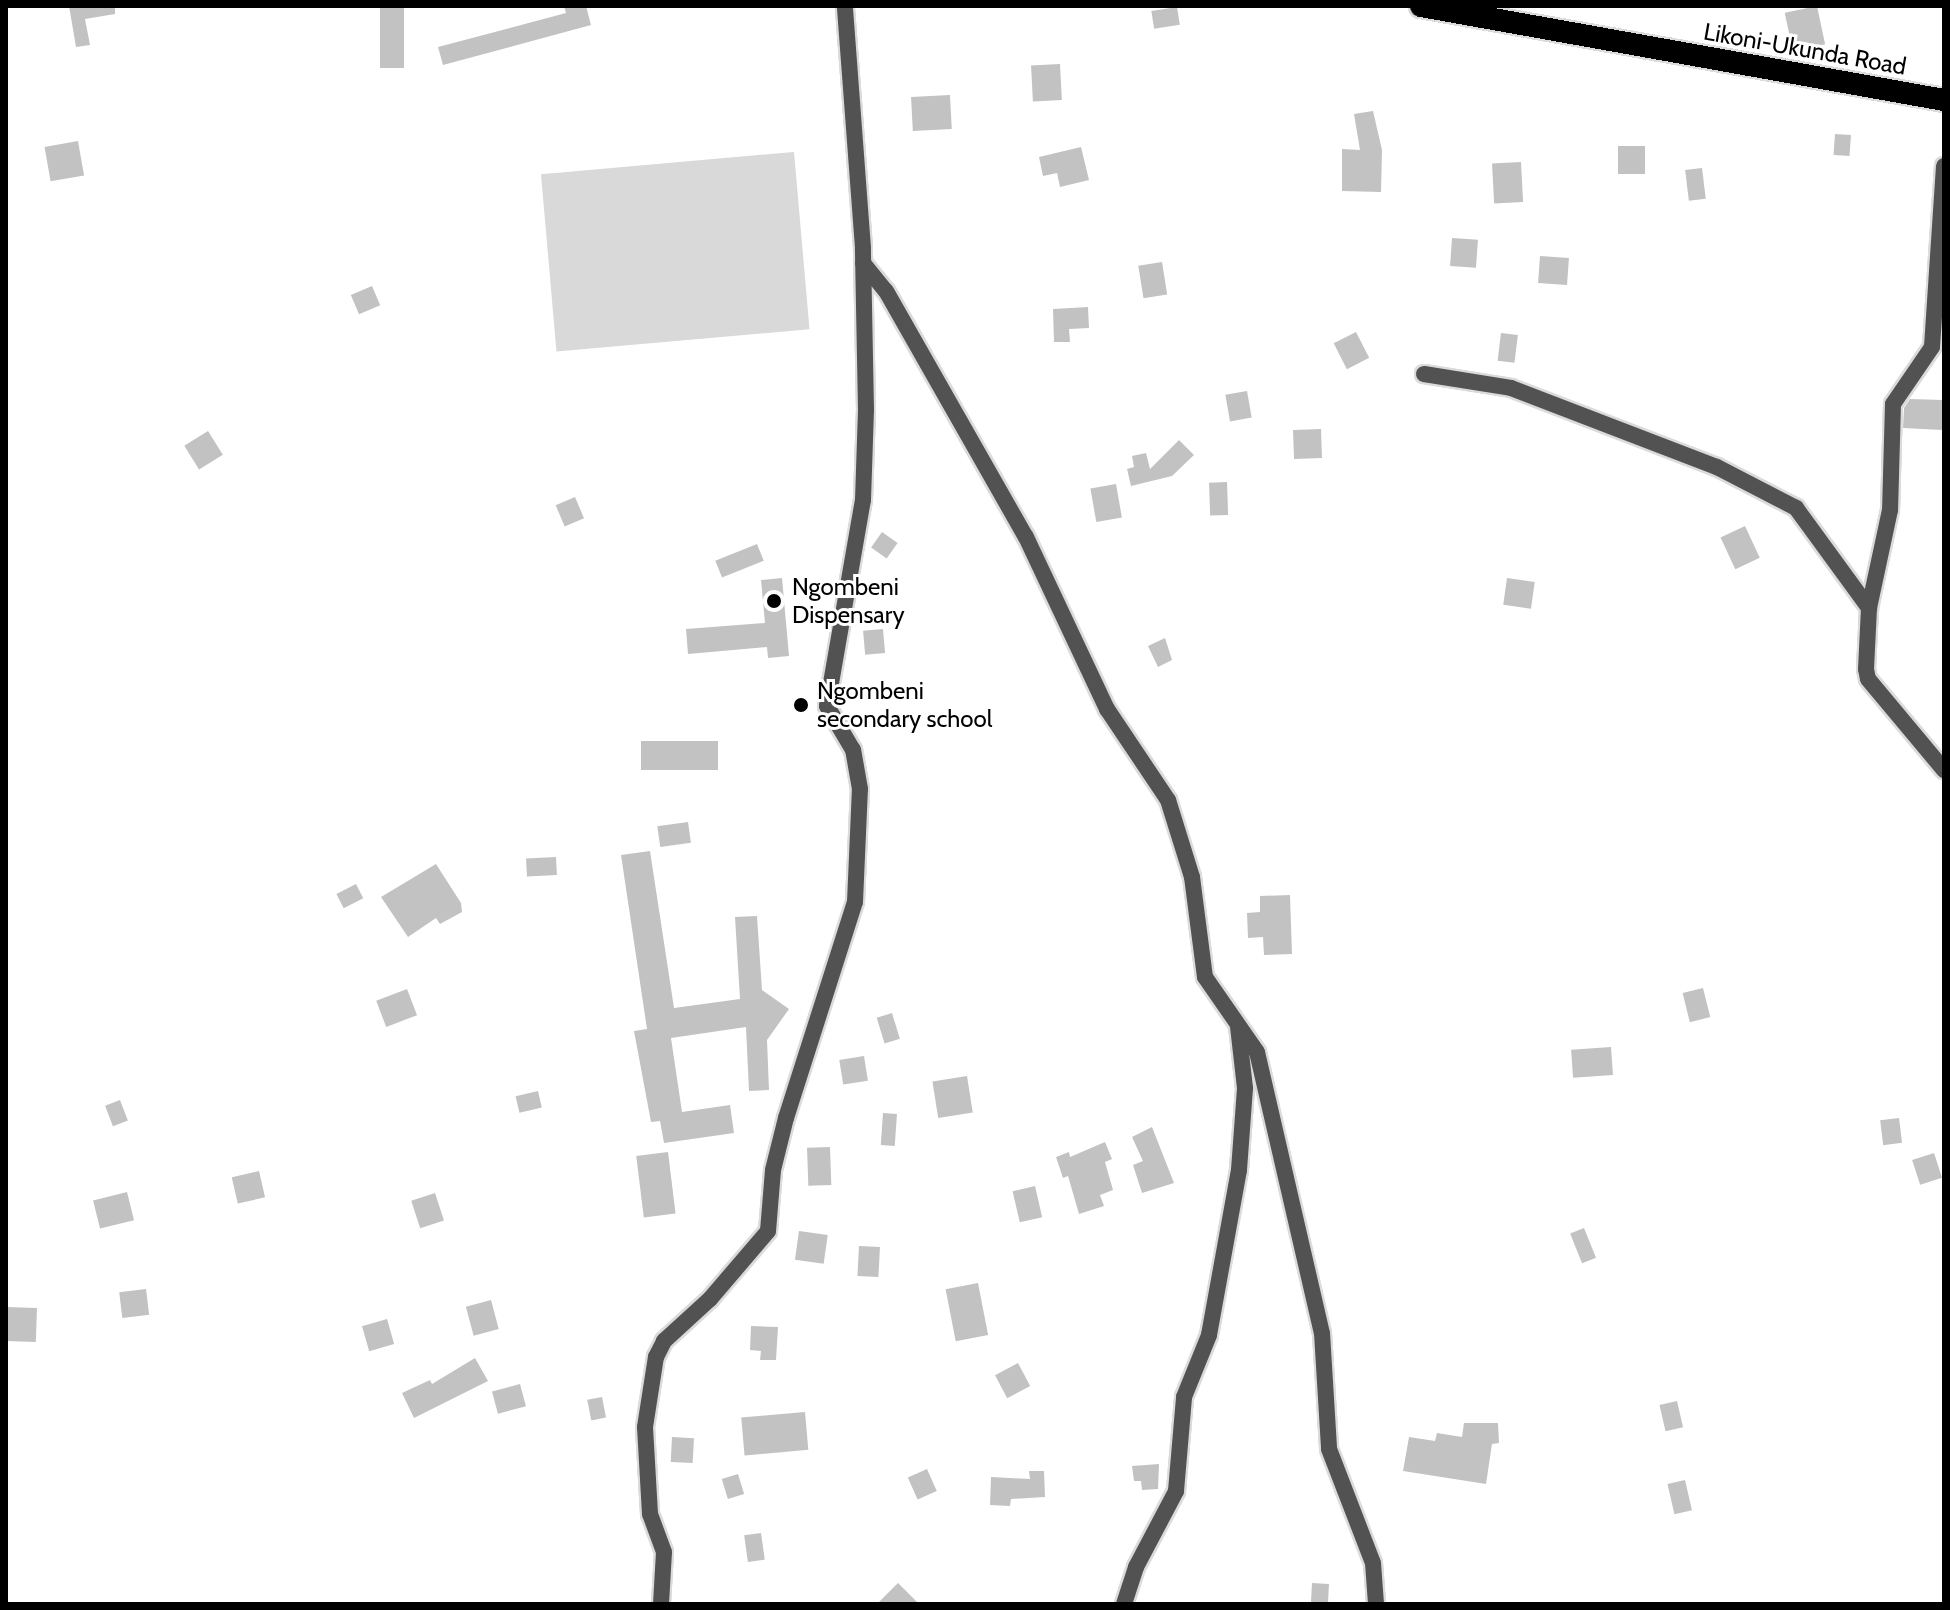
<!DOCTYPE html>
<html>
<head>
<meta charset="utf-8">
<style>
  body { margin:0 }
  #map { position:relative; width:1950px; height:1610px; overflow:hidden; background:#fff; font-family:Cabin,sans-serif }
  div>[style] { position:absolute }
  .green>* { inset:0; background:#d9d9d9; transform-origin:0 0 }
  .building>* { inset:0; background:#c2c2c2; transform-origin:0 0 }
  .roads { filter:drop-shadow(2px 0 #dbdbdb) drop-shadow(-2px 0 #dbdbdb) drop-shadow(0 2px #dbdbdb) drop-shadow(0 -2px #dbdbdb) }
  .minor>* { height:16px; margin:-8px; padding:0 8px; transform-origin:8px; border-radius:8px; background:#525252 }
  .trunk>* { height:22px; margin:-11px; padding:0 11px; transform-origin:11px; border-radius:11px; background:#000 }
  .dots>* { width:22px; height:22px; translate:-50% -50%; box-sizing:border-box; border:4px solid #fff; border-radius:50% }
  span { translate:-50% -50%; white-space:nowrap; text-align:center; line-height:1.15; -webkit-text-stroke:6px #fff; paint-order:stroke }
  .street-label { font-size:24px; color:#000 }
  .poi-label { font-size:24px; color:#000 }
  .left { translate:0 -50%; text-align:left }
  .frame { position:absolute; inset:0; border:8px solid #000; pointer-events:none }
</style>
</head>
<body>
<div id="map">
  <div class="green">
    <div style="left:794px;top:152px;width:178px;height:254px;rotate:85deg"></div>
  </div>
  <div class="building">
    <div style="clip-path:polygon(69px 6px,115px 6px,115px 14px,85px 19px,90px 45px,76px 47px)"></div>
    <div style="left:380px;top:6px;width:24px;height:62px"></div>
    <div style="clip-path:polygon(564px 6px,586px 6px,591px 25px,443px 65px,438px 47px,566px 13px)"></div>
    <div style="left:1817px;top:6px;width:39px;height:33px;rotate:78deg"></div>
    <div style="left:1177px;top:7px;width:18px;height:26px;rotate:81deg"></div>
    <div style="left:1060px;top:64px;width:36px;height:29px;rotate:87deg"></div>
    <div style="left:950px;top:95px;width:34px;height:39px;rotate:87deg"></div>
    <div style="clip-path:polygon(1373px 111px,1382px 150px,1381px 192px,1342px 191px,1342px 149px,1360px 150px,1354px 114px)"></div>
    <div style="left:1835px;top:134px;width:16px;height:21px;rotate:4deg"></div>
    <div style="left:78px;top:141px;width:35px;height:34px;rotate:80deg"></div>
    <div style="left:1618px;top:146px;width:27px;height:28px"></div>
    <div style="clip-path:polygon(1081px 147px,1089px 180px,1060px 187px,1057px 173px,1043px 176px,1039px 157px)"></div>
    <div style="left:1521px;top:162px;width:40px;height:29px;rotate:87deg"></div>
    <div style="left:1702px;top:168px;width:31px;height:17px;rotate:83deg"></div>
    <div style="left:1452px;top:238px;width:26px;height:28px;rotate:4deg"></div>
    <div style="left:1540px;top:256px;width:29px;height:27px;rotate:4deg"></div>
    <div style="left:1162px;top:262px;width:33px;height:24px;rotate:81deg"></div>
    <div style="left:372px;top:286px;width:21px;height:23px;rotate:67deg"></div>
    <div style="clip-path:polygon(1088px 307px,1089px 328px,1069px 329px,1070px 342px,1054px 342px,1053px 309px)"></div>
    <div style="left:1356px;top:332px;width:29px;height:25px;rotate:63deg"></div>
    <div style="left:1501px;top:333px;width:17px;height:28px;rotate:7deg"></div>
    <div style="left:1247px;top:391px;width:27px;height:22px;rotate:80deg"></div>
    <div style="clip-path:polygon(1910px 399px,1943px 400px,1942px 430px,1903px 428px,1904px 408px)"></div>
    <div style="left:1321px;top:429px;width:29px;height:28px;rotate:88deg"></div>
    <div style="left:208px;top:431px;width:28px;height:28px;rotate:58deg"></div>
    <div style="clip-path:polygon(1179px 440px,1194px 455px,1172px 476px,1131px 486px,1127px 469px,1134px 467px,1132px 456px,1146px 453px,1150px 469px)"></div>
    <div style="left:1227px;top:482px;width:33px;height:18px;rotate:88deg"></div>
    <div style="left:1116px;top:484px;width:34px;height:26px;rotate:80deg"></div>
    <div style="left:575px;top:497px;width:23px;height:21px;rotate:67deg"></div>
    <div style="left:1745px;top:526px;width:35px;height:27px;rotate:65deg"></div>
    <div style="left:882px;top:532px;width:19px;height:19px;rotate:35deg"></div>
    <div style="left:757px;top:544px;width:18px;height:45px;rotate:68deg"></div>
    <div style="clip-path:polygon(782px 578px,789px 656px,768px 658px,767px 647px,688px 654px,686px 629px,765px 623px,761px 580px)"></div>
    <div style="left:1507px;top:578px;width:28px;height:27px;rotate:8deg"></div>
    <div style="left:883px;top:629px;width:24px;height:20px;rotate:85deg"></div>
    <div style="clip-path:polygon(1165px 638px,1172px 660px,1158px 667px,1148px 646px)"></div>
    <div style="left:718px;top:741px;width:29px;height:77px;rotate:90deg"></div>
    <div style="left:688px;top:822px;width:21px;height:31px;rotate:82deg"></div>
    <div style="clip-path:polygon(650px 851px,674px 1008px,740px 999px,735px 917px,757px 916px,762px 990px,789px 1009px,767px 1040px,769px 1090px,749px 1091px,746px 1027px,671px 1038px,682px 1112px,730px 1105px,734px 1133px,664px 1143px,660px 1121px,651px 1122px,634px 1031px,647px 1029px,621px 855px)"></div>
    <div style="left:556px;top:857px;width:18px;height:30px;rotate:87deg"></div>
    <div style="clip-path:polygon(436px 864px,461px 903px,462px 912px,440px 924px,436px 918px,408px 937px,381px 897px)"></div>
    <div style="left:356px;top:884px;width:16px;height:22px;rotate:63deg"></div>
    <div style="clip-path:polygon(1290px 895px,1292px 954px,1264px 955px,1263px 937px,1248px 938px,1247px 913px,1260px 912px,1260px 896px)"></div>
    <div style="left:1703px;top:988px;width:30px;height:21px;rotate:76deg"></div>
    <div style="left:407px;top:989px;width:28px;height:33px;rotate:69deg"></div>
    <div style="left:892px;top:1013px;width:27px;height:16px;rotate:73deg"></div>
    <div style="left:1611px;top:1047px;width:28px;height:40px;rotate:86deg"></div>
    <div style="left:864px;top:1056px;width:25px;height:25px;rotate:81deg"></div>
    <div style="left:967px;top:1076px;width:37px;height:35px;rotate:81deg"></div>
    <div style="left:538px;top:1091px;width:17px;height:23px;rotate:77deg"></div>
    <div style="left:120px;top:1100px;width:22px;height:16px;rotate:69deg"></div>
    <div style="left:883px;top:1113px;width:14px;height:32px;rotate:4deg"></div>
    <div style="left:1899px;top:1118px;width:25px;height:19px;rotate:83deg"></div>
    <div style="clip-path:polygon(1152px 1127px,1174px 1183px,1142px 1193px,1133px 1165px,1143px 1161px,1132px 1137px)"></div>
    <div style="clip-path:polygon(1105px 1142px,1112px 1159px,1105px 1162px,1113px 1190px,1100px 1195px,1104px 1206px,1079px 1214px,1068px 1176px,1063px 1178px,1056px 1157px,1069px 1152px,1070px 1157px)"></div>
    <div style="left:830px;top:1147px;width:38px;height:23px;rotate:88deg"></div>
    <div style="left:668px;top:1152px;width:62px;height:32px;rotate:83deg"></div>
    <div style="left:1934px;top:1153px;width:26px;height:23px;rotate:72deg"></div>
    <div style="left:259px;top:1171px;width:27px;height:28px;rotate:77deg"></div>
    <div style="left:1035px;top:1186px;width:32px;height:23px;rotate:77deg"></div>
    <div style="left:127px;top:1192px;width:29px;height:35px;rotate:76deg"></div>
    <div style="left:435px;top:1193px;width:29px;height:25px;rotate:72deg"></div>
    <div style="left:1584px;top:1228px;width:32px;height:15px;rotate:68deg"></div>
    <div style="left:799px;top:1231px;width:29px;height:29px;rotate:8deg"></div>
    <div style="left:859px;top:1246px;width:21px;height:30px;rotate:3deg"></div>
    <div style="left:978px;top:1283px;width:53px;height:33px;rotate:79deg"></div>
    <div style="left:146px;top:1289px;width:26px;height:27px;rotate:83deg"></div>
    <div style="left:491px;top:1300px;width:30px;height:26px;rotate:75deg"></div>
    <div style="left:6px;top:1307px;width:31px;height:34px;rotate:2deg"></div>
    <div style="left:387px;top:1319px;width:26px;height:26px;rotate:74deg"></div>
    <div style="clip-path:polygon(751px 1326px,778px 1327px,776px 1360px,760px 1360px,761px 1351px,750px 1350px)"></div>
    <div style="clip-path:polygon(475px 1358px,488px 1381px,414px 1418px,402px 1393px,430px 1380px,432px 1384px)"></div>
    <div style="left:1018px;top:1363px;width:26px;height:26px;rotate:62deg"></div>
    <div style="left:520px;top:1384px;width:23px;height:29px;rotate:75deg"></div>
    <div style="left:602px;top:1397px;width:21px;height:15px;rotate:79deg"></div>
    <div style="left:1677px;top:1401px;width:27px;height:18px;rotate:77deg"></div>
    <div style="left:805px;top:1412px;width:38px;height:64px;rotate:85deg"></div>
    <div style="clip-path:polygon(1464px 1423px,1498px 1423px,1499px 1443px,1492px 1444px,1486px 1484px,1403px 1471px,1409px 1437px,1435px 1441px,1437px 1433px,1462px 1437px)"></div>
    <div style="left:672px;top:1437px;width:22px;height:25px;rotate:3deg"></div>
    <div style="clip-path:polygon(1159px 1464px,1158px 1489px,1142px 1490px,1141px 1481px,1134px 1481px,1132px 1466px)"></div>
    <div style="left:927px;top:1469px;width:24px;height:21px;rotate:66deg"></div>
    <div style="clip-path:polygon(1029px 1471px,1044px 1471px,1045px 1497px,1011px 1499px,1010px 1506px,990px 1505px,991px 1477px,1030px 1479px)"></div>
    <div style="left:738px;top:1474px;width:21px;height:17px;rotate:73deg"></div>
    <div style="left:1685px;top:1480px;width:31px;height:18px;rotate:77deg"></div>
    <div style="left:761px;top:1533px;width:27px;height:17px;rotate:82deg"></div>
    <div style="clip-path:polygon(898px 1583px,919px 1604px,877px 1604px)"></div>
    <div style="left:1312px;top:1583px;width:17px;height:21px;rotate:3deg"></div>
  </div>
  <div class="roads">
    <div class="minor">
      <div style="left:1944px;top:166px;width:181px;rotate:93.8deg"></div>
      <div style="left:1932px;top:347px;width:69px;rotate:124.4deg"></div>
      <div style="left:1893px;top:404px;width:106px;rotate:91.6deg"></div>
      <div style="left:1890px;top:510px;width:100px;rotate:102.1deg"></div>
      <div style="left:1869px;top:608px;width:61px;rotate:92.8deg"></div>
      <div style="left:1866px;top:669px;width:10px;rotate:79deg"></div>
      <div style="left:1868px;top:679px;width:119px;rotate:50.1deg"></div>
      <div style="left:863px;top:263px;width:36px;rotate:51deg"></div>
      <div style="left:886px;top:291px;width:283px;rotate:60.4deg"></div>
      <div style="left:1026px;top:537px;width:190px;rotate:64.8deg"></div>
      <div style="left:1107px;top:709px;width:110px;rotate:56.2deg"></div>
      <div style="left:1168px;top:800px;width:81px;rotate:72.7deg"></div>
      <div style="left:1192px;top:877px;width:101px;rotate:82.6deg"></div>
      <div style="left:1205px;top:977px;width:91px;rotate:55.3deg"></div>
      <div style="left:1257px;top:1052px;width:288px;rotate:77deg"></div>
      <div style="left:1322px;top:1333px;width:116px;rotate:86.5deg"></div>
      <div style="left:1329px;top:1449px;width:122px;rotate:68.9deg"></div>
      <div style="left:1373px;top:1563px;width:41px;rotate:85.8deg"></div>
      <div style="left:1424px;top:374px;width:88px;rotate:9.1deg"></div>
      <div style="left:1511px;top:388px;width:221px;rotate:21deg"></div>
      <div style="left:1717px;top:467px;width:89px;rotate:27.4deg"></div>
      <div style="left:1796px;top:508px;width:124px;rotate:53.9deg"></div>
      <div style="left:661px;top:1604px;width:52px;rotate:-86.7deg"></div>
      <div style="left:664px;top:1552px;width:40px;rotate:-110.2deg"></div>
      <div style="left:650px;top:1514px;width:87px;rotate:-93.3deg"></div>
      <div style="left:645px;top:1427px;width:71px;rotate:-81.1deg"></div>
      <div style="left:656px;top:1357px;width:18px;rotate:-63deg"></div>
      <div style="left:664px;top:1341px;width:62px;rotate:-42.4deg"></div>
      <div style="left:710px;top:1299px;width:89px;rotate:-49.5deg"></div>
      <div style="left:768px;top:1231px;width:61px;rotate:-85.3deg"></div>
      <div style="left:773px;top:1170px;width:54px;rotate:-76deg"></div>
      <div style="left:786px;top:1118px;width:227px;rotate:-72.3deg"></div>
      <div style="left:855px;top:902px;width:113px;rotate:-87.5deg"></div>
      <div style="left:860px;top:789px;width:40px;rotate:-100deg"></div>
      <div style="left:853px;top:750px;width:51px;rotate:-120.6deg"></div>
      <div style="left:827px;top:706px;width:209px;rotate:-80.1deg"></div>
      <div style="left:863px;top:500px;width:90px;rotate:-88.1deg"></div>
      <div style="left:866px;top:410px;width:162px;rotate:-91.1deg"></div>
      <div style="left:863px;top:248px;width:243px;rotate:-94.3deg"></div>
      <div style="left:1124px;top:1604px;width:39px;rotate:-72deg"></div>
      <div style="left:1136px;top:1567px;width:86px;rotate:-62.2deg"></div>
      <div style="left:1176px;top:1491px;width:94px;rotate:-85.1deg"></div>
      <div style="left:1184px;top:1397px;width:67px;rotate:-68deg"></div>
      <div style="left:1209px;top:1335px;width:168px;rotate:-79.7deg"></div>
      <div style="left:1239px;top:1170px;width:82px;rotate:-85.8deg"></div>
      <div style="left:1245px;top:1088px;width:61px;rotate:-96.5deg"></div>
    </div>
    <div class="trunk">
      <div style="left:1421px;top:6px;width:531px;rotate:10.19deg"></div>
    </div>
  </div>
  <div class="dots">
    <div style="left:774px;top:601px;background:#000"></div>
    <div style="left:801px;top:705px;background:#000"></div>
  </div>
  <div class="street-label">
    <span style="left:1805px;top:49px;rotate:10deg">Likoni-Ukunda Road</span>
  </div>
  <div class="poi-label">
    <span class="left" style="left:792px;top:601px">Ngombeni<br>Dispensary</span>
    <span class="left" style="left:817px;top:705px">Ngombeni<br>secondary school</span>
  </div>
  <div class="frame"></div>
</div>
</body>
</html>
